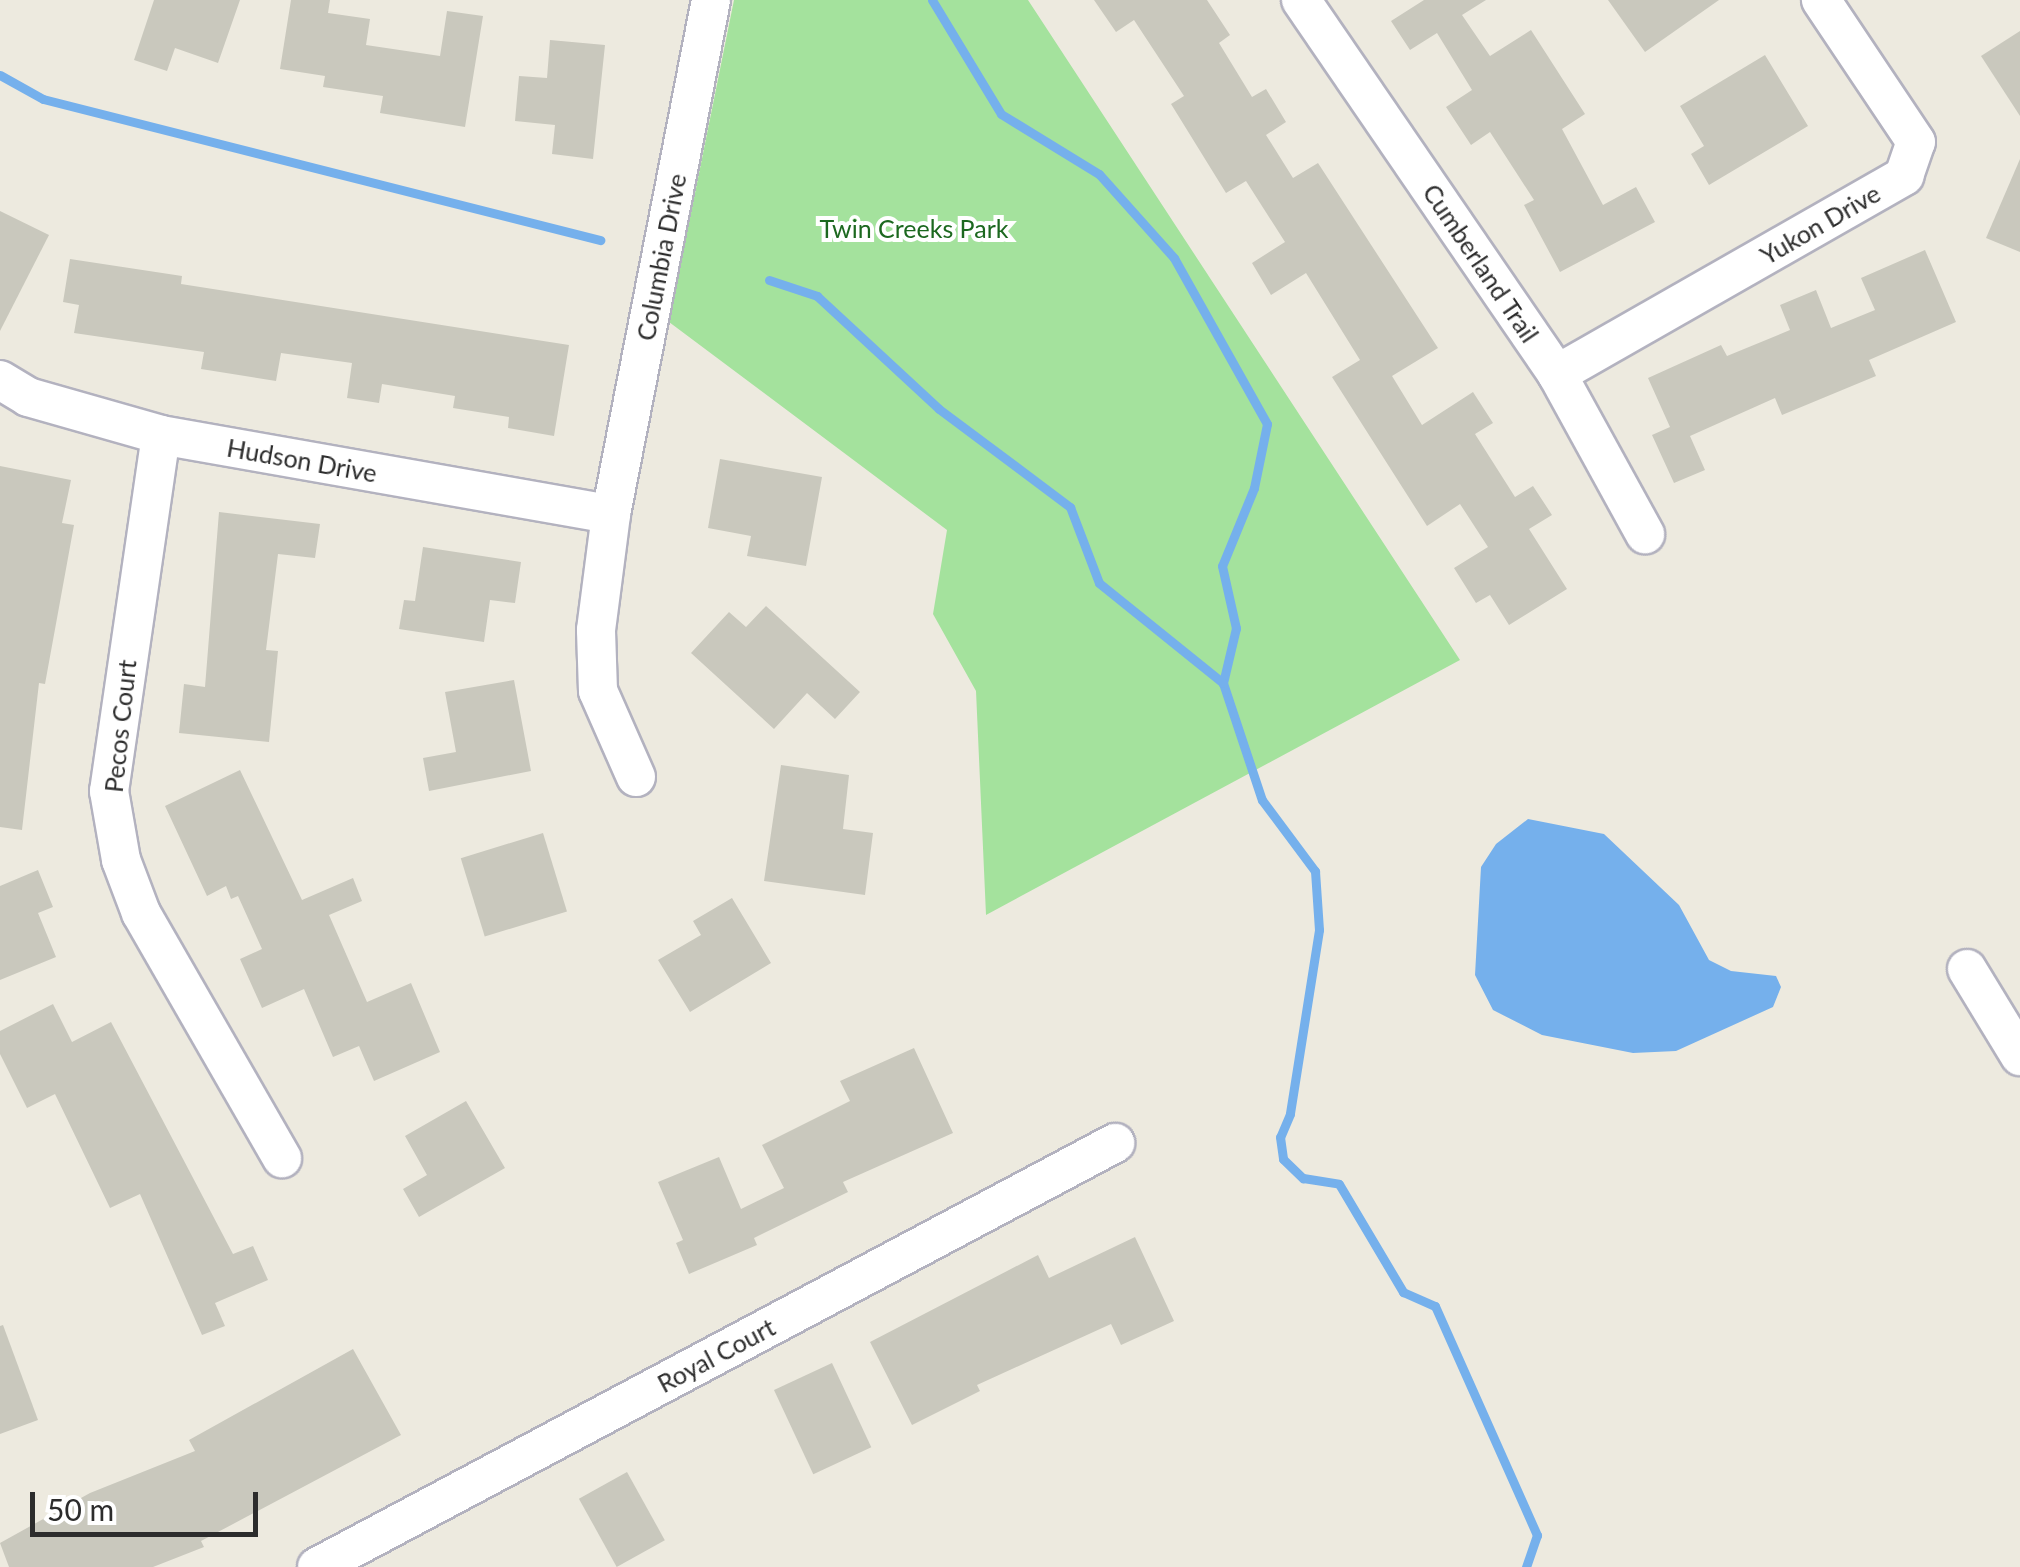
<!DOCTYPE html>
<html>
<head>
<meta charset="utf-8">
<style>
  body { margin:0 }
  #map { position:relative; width:2020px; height:1567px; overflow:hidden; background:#edeadf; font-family:Lato,sans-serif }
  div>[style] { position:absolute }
  .green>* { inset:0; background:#a4e29d }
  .water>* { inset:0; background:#75b0ec }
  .stream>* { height:9px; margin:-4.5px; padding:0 4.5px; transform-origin:4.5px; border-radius:4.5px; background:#75b0ec }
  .building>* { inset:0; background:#c9c8bd; transform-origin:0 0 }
  .roads { filter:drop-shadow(2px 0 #b3b2bf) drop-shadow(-2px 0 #b3b2bf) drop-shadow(0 2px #b3b2bf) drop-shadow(0 -2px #b3b2bf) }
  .minor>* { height:38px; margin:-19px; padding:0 19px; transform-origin:19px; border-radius:19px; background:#fff }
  span { translate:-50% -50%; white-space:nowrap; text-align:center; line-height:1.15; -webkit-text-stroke:8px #fff; paint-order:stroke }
  .street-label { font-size:25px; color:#2c2c2c }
  .park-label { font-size:25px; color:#1c681f }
  .scale { position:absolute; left:30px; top:1492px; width:228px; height:45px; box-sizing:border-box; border:5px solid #2c2c2c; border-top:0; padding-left:12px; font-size:30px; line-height:35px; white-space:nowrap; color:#2c2c2c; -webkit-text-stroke:8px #fff; paint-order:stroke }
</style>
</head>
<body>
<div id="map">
  <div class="green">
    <div style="clip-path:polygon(734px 0,1028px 0,1460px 660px,986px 915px,976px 691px,933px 614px,947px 530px,669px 322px)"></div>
  </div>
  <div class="water">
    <div style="clip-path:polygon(1528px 819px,1604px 834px,1679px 905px,1709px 960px,1731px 971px,1776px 976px,1781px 987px,1773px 1007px,1676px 1051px,1633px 1053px,1542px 1035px,1493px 1010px,1475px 975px,1481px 867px,1496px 844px)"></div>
  </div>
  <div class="stream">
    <div style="left:932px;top:0;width:133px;rotate:58.8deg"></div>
    <div style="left:1001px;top:114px;width:115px;rotate:31.5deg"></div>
    <div style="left:1099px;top:174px;width:113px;rotate:48.2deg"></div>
    <div style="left:1174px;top:258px;width:190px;rotate:60.7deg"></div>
    <div style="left:1267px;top:424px;width:65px;rotate:101.5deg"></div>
    <div style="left:1254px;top:488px;width:84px;rotate:112.3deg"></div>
    <div style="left:1222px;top:566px;width:64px;rotate:77.3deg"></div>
    <div style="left:1236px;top:628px;width:57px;rotate:103.3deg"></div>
    <div style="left:1223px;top:683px;width:123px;rotate:71.6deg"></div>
    <div style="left:1262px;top:800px;width:89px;rotate:53.3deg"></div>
    <div style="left:1315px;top:871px;width:59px;rotate:86.1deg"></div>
    <div style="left:1319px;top:930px;width:186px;rotate:99deg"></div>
    <div style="left:1290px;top:1114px;width:25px;rotate:113deg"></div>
    <div style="left:1280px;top:1137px;width:22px;rotate:82deg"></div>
    <div style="left:1283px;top:1159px;width:28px;rotate:44deg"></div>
    <div style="left:1303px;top:1178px;width:36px;rotate:9deg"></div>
    <div style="left:1339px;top:1184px;width:126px;rotate:59.3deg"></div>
    <div style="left:1403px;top:1292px;width:35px;rotate:24deg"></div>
    <div style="left:1435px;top:1306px;width:251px;rotate:66deg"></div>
    <div style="left:1537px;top:1535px;width:34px;rotate:109deg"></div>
    <div style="left:0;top:75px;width:49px;rotate:29.2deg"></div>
    <div style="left:43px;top:99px;width:575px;rotate:14.21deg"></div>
    <div style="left:769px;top:280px;width:51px;rotate:18.4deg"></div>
    <div style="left:817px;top:296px;width:166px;rotate:42.8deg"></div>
    <div style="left:939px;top:409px;width:164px;rotate:36.8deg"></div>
    <div style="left:1070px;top:507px;width:81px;rotate:69.1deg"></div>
    <div style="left:1099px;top:583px;width:159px;rotate:38.9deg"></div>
  </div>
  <div class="building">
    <div style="clip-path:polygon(154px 0,240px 0,218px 63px,175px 48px,167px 71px,134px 60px)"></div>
    <div style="clip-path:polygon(291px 0,330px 0,328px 13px,370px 19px,366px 45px,440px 56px,447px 11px,483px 16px,465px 127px,380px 113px,383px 96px,323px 87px,325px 76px,280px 69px)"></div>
    <div style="clip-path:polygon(1094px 0,1207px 0,1230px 35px,1219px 43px,1252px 97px,1266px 89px,1286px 122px,1266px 135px,1293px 178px,1318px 163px,1438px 348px,1392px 376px,1422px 425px,1473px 392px,1493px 423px,1475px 434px,1515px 497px,1533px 486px,1552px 515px,1529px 529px,1567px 589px,1509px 625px,1490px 595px,1476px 603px,1454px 568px,1488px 547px,1460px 504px,1427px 526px,1332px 377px,1360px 360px,1306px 273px,1271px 295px,1252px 263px,1285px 242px,1246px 181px,1226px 193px,1171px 104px,1184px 96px,1134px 20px,1116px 32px)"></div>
    <div style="clip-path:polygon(1424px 0,1486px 0,1462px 15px,1490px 56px,1531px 30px,1585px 114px,1562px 129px,1603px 205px,1636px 187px,1655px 222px,1560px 272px,1524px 205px,1534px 200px,1490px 132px,1471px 145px,1446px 107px,1472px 90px,1437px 33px,1410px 50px,1391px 21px)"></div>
    <div style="clip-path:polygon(1608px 0,1719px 0,1645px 52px)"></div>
    <div style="clip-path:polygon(2020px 31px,2020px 116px,1981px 56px)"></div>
    <div style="clip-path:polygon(550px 40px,605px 45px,593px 159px,552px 154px,555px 125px,515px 121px,519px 76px,547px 78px)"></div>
    <div style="clip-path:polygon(1765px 55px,1808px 126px,1709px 185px,1691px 154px,1704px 146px,1680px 106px)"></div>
    <div style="clip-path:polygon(2020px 159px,2020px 252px,1986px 238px)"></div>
    <div style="clip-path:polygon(0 211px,49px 235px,0 331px)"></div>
    <div style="clip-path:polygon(1925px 250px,1956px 322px,1869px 360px,1876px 376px,1782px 415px,1775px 398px,1690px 436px,1705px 470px,1674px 483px,1652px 435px,1670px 427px,1648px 378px,1721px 345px,1727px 356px,1790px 330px,1780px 305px,1816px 290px,1831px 328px,1875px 310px,1861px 278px)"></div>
    <div style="clip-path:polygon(70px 259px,182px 276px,181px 284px,569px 345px,554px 436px,508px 428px,509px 417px,453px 408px,455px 396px,382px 384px,379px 403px,347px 398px,352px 363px,281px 353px,276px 381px,201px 369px,204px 352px,74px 333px,79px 305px,63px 302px)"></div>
    <div style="clip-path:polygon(720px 459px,822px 477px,806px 566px,747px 556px,751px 536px,708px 528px)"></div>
    <div style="clip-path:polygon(0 466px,71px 480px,62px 523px,74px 525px,45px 684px,39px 683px,22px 830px,0 827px)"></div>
    <div style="clip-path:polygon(219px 512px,320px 524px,315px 558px,278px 554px,266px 650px,278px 651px,269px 742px,179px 733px,184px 684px,205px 687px)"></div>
    <div style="clip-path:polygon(423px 547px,521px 562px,515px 603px,490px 600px,484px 642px,399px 629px,404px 600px,415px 601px)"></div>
    <div style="clip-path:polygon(766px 606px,860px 692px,835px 719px,807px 693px,774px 729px,691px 653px,729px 612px,746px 627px)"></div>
    <div style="clip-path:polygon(514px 680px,531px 771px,429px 791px,423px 758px,456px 752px,445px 692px)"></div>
    <div style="clip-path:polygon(781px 765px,849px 775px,843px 829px,873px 833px,865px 895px,764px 881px)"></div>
    <div style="clip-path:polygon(240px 770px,302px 900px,353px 878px,362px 901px,329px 915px,367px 1002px,411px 983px,440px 1052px,374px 1081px,359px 1046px,333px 1057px,304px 989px,262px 1008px,240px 959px,262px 949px,238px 896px,231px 899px,226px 886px,207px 896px,165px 806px)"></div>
    <div style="left:543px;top:833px;width:82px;height:86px;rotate:73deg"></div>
    <div style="clip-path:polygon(38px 870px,53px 907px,38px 913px,56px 957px,0 980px,0 886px)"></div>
    <div style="clip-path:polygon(732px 898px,771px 963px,690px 1012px,658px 960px,701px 935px,693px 921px)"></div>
    <div style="clip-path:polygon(53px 1004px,72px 1042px,111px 1022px,233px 1254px,253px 1246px,268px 1280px,215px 1303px,225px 1326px,202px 1335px,140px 1194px,110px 1208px,55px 1094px,27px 1108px,0 1054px,0 1031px)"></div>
    <div style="clip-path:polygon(914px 1048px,953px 1133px,843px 1182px,848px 1192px,754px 1238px,757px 1245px,689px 1274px,676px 1243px,683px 1240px,658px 1182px,719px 1157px,741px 1209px,784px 1188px,762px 1145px,850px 1101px,840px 1081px)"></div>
    <div style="clip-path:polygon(466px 1101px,505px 1168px,419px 1217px,403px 1189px,427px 1175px,405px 1136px)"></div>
    <div style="clip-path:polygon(1135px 1237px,1174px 1321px,1121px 1345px,1111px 1324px,977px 1385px,980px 1391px,912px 1425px,870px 1342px,1038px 1255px,1049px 1278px)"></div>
    <div style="clip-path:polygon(3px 1325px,38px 1420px,0 1434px,0 1326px)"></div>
    <div style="clip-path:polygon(353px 1349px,401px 1435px,201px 1541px,204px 1547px,153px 1567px,9px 1567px,0 1543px,90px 1493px,195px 1451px,189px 1440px)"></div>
    <div style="left:832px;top:1363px;width:93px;height:64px;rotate:65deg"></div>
    <div style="left:627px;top:1472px;width:78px;height:55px;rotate:61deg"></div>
  </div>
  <div class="roads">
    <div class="minor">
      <div style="left:1301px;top:0;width:453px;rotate:55.6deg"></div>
      <div style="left:1557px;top:374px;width:183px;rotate:61.2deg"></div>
      <div style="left:1557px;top:374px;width:400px;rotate:-29.7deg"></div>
      <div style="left:1904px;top:176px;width:36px;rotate:-71deg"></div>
      <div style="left:1916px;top:142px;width:171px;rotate:-123.8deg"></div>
      <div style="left:0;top:380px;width:33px;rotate:31deg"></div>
      <div style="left:28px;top:397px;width:138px;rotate:15.9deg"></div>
      <div style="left:161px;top:435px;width:457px;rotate:10deg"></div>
      <div style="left:161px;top:435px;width:360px;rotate:98.3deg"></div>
      <div style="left:109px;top:791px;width:70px;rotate:80.1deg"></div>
      <div style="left:121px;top:860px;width:57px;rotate:69.3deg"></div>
      <div style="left:141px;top:913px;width:283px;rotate:60.1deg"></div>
      <div style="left:636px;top:777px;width:94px;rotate:-113.8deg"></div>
      <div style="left:598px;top:691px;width:61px;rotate:-91.9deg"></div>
      <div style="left:596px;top:630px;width:117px;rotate:-82.6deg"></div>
      <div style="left:611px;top:514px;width:524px;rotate:-78.99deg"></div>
      <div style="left:1967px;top:969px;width:102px;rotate:58.7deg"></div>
      <div style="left:317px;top:1567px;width:904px;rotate:-27.98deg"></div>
    </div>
  </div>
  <div class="street-label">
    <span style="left:1820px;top:224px;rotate:-30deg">Yukon Drive</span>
    <span style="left:661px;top:257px;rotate:-79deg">Columbia Drive</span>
    <span style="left:1481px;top:263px;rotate:56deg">Cumberland Trail</span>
    <span style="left:302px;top:460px;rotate:10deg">Hudson Drive</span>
    <span style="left:120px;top:726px;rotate:-84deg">Pecos Court</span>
    <span style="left:716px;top:1355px;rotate:-28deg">Royal Court</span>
  </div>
  <div class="park-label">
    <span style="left:914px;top:228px">Twin Creeks Park</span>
  </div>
  <div class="scale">50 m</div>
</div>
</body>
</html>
